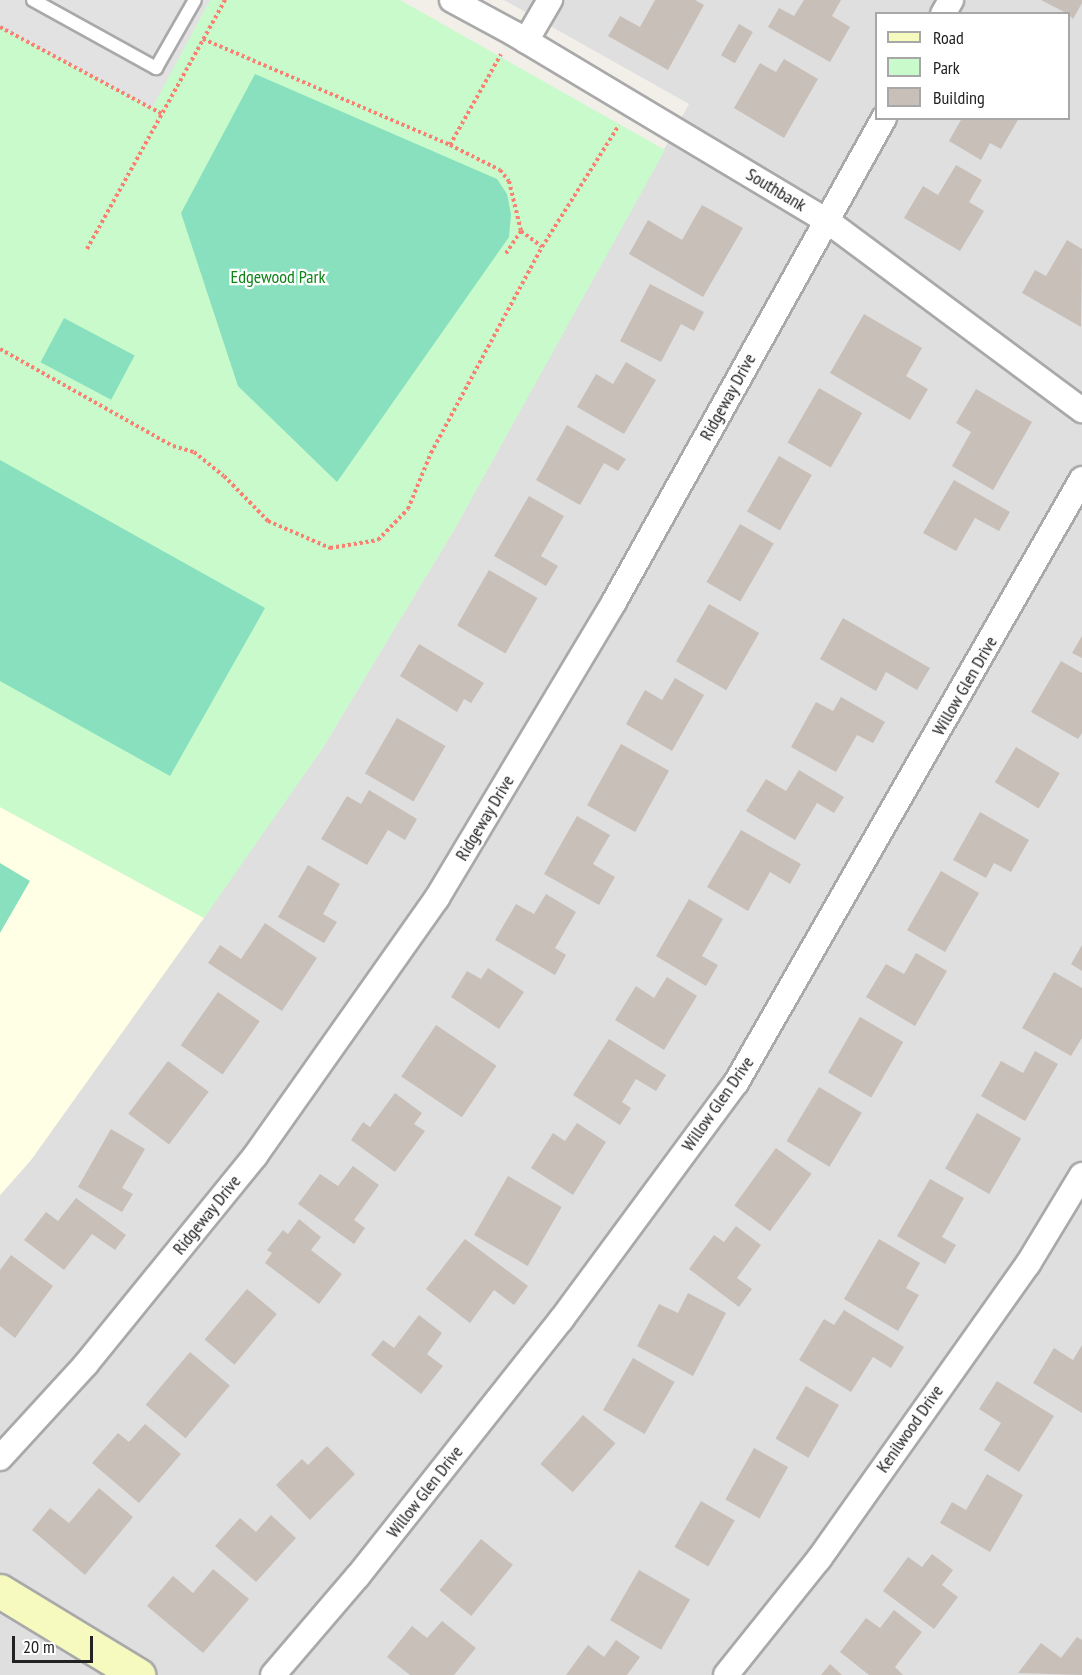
<!DOCTYPE html>
<html>
<head>
<meta charset="utf-8">
<style>
  body { margin:0 }
  #map { position:relative; width:1082px; height:1675px; overflow:hidden; background:#f2efe9; font-family:"PT Sans Narrow",sans-serif }
  div>[style] { position:absolute }
  .residential>* { inset:0; background:#e0dfdf }
  .education>* { inset:0; background:#ffffe5 }
  .park>* { inset:0; background:#c8facc }
  .pitch>* { inset:0; background:#88e0be; transform-origin:0 0 }
  .parking>* { inset:0; background:#e2e2e2 }
  .building>* { inset:0; background:#c7bfb8; transform-origin:0 0 }
  .path>* { height:4px; margin-top:-2px; transform-origin:0; background:repeating-linear-gradient(90deg,#fa8072 0 3px,transparent 0 6px) }
  .roads { filter:drop-shadow(2px 0 #a9a9a9) drop-shadow(-2px 0 #a9a9a9) drop-shadow(0 2px #a9a9a9) drop-shadow(0 -2px #a9a9a9) }
  .lane>* { height:12px; margin:-6px; padding:0 6px; transform-origin:6px; border-radius:6px; background:#fff }
  .street>* { height:24px; margin:-12px; padding:0 12px; transform-origin:12px; border-radius:12px; background:#fff }
  .secondary>* { height:33px; margin:-16.5px; padding:0 16.5px; transform-origin:16.5px; border-radius:16.5px; background:#f7fabf }
  span { translate:-50% -50%; white-space:nowrap; text-align:center; line-height:1.15; -webkit-text-stroke:4.5px #fff; paint-order:stroke }
  .street-label { font-size:18px; color:#222 }
  .park-label { font-size:18px; color:#0c8416 }
  .legend { position:absolute; left:875px; top:12px; width:195px; height:108px; box-sizing:border-box; background:#fff; border:2px solid #a7a7a7; margin:0; padding:8px 10px; list-style:none; font-size:18px; color:#222 }
  .legend li { display:flex; align-items:center; gap:12px; height:30px }
  .legend b { width:30px; border:2px solid #a7a7a7 }
  .scale { position:absolute; left:12px; top:1636px; width:81px; height:27px; box-sizing:border-box; border:3px solid #222; border-top:0; padding-left:8px; font-size:18px; line-height:21px; white-space:nowrap; color:#222; -webkit-text-stroke:4px #fff; paint-order:stroke }
</style>
</head>
<body>
<div id="map">
  <div class="residential">
    <div style="clip-path:polygon(evenodd,504px 0,1082px 0,1082px 1675px,0 1675px,0 1195px,31px 1160px,322px 749px,454px 530px,689px 104px,504px 0,876px 14px,1068px 14px,1068px 118px,876px 118px,876px 14px)"></div>
  </div>
  <div class="education">
    <div style="clip-path:polygon(0 807px,204px 918px,31px 1160px,0 1195px)"></div>
  </div>
  <div class="park">
    <div style="clip-path:polygon(0 0,400px 0,665px 150px,454px 530px,322px 749px,204px 918px,0 807px)"></div>
  </div>
  <div class="pitch">
    <div style="clip-path:polygon(255px 74px,497px 179px,507px 194px,511px 214px,509px 237px,337px 482px,238px 386px,181px 213px)"></div>
    <div style="left:64px;top:318px;width:80px;height:50px;rotate:28deg"></div>
    <div style="clip-path:polygon(0 460px,265px 608px,170px 776px,0 681px)"></div>
    <div style="clip-path:polygon(0 863px,30px 881px,0 933px)"></div>
  </div>
  <div class="parking">
    <div style="clip-path:polygon(0 0,210px 0,152px 108px,0 27px)"></div>
  </div>
  <div class="building">
    <div style="clip-path:polygon(655px 0,695px 0,704px 5px,668px 70px,608px 36px,620px 16px,640px 27px)"></div>
    <div style="clip-path:polygon(804px 0,841px 0,832px 16px,850px 27px,830px 62px,768px 27px,779px 8px,794px 16px)"></div>
    <div style="clip-path:polygon(1041px 0,1082px 0,1082px 3px,1073px 19px,1068px 14px)"></div>
    <div style="left:739px;top:24px;width:16px;height:36px;rotate:30deg"></div>
    <div style="clip-path:polygon(784px 59px,818px 79px,784px 138px,734px 108px,760px 63px,776px 72px)"></div>
    <div style="clip-path:polygon(962px 118px,1019px 118px,1001px 149px,990px 143px,981px 160px,949px 141px)"></div>
    <div style="clip-path:polygon(956px 165px,982px 180px,969px 202px,984px 211px,960px 251px,904px 218px,923px 186px,938px 195px)"></div>
    <div style="clip-path:polygon(702px 205px,743px 228px,703px 297px,629px 254px,648px 220px,682px 240px)"></div>
    <div style="clip-path:polygon(1067px 240px,1082px 249px,1081px 327px,1022px 293px,1035px 270px,1046px 276px)"></div>
    <div style="clip-path:polygon(650px 284px,704px 312px,694px 331px,681px 324px,661px 362px,620px 341px)"></div>
    <div style="clip-path:polygon(864px 314px,922px 348px,906px 376px,928px 389px,910px 420px,830px 373px)"></div>
    <div style="clip-path:polygon(626px 362px,656px 380px,624px 434px,577px 407px,596px 374px,613px 384px)"></div>
    <div style="left:819px;top:388px;width:50px;height:63px;rotate:30deg"></div>
    <div style="clip-path:polygon(976px 389px,1032px 422px,993px 490px,952px 466px,971px 432px,956px 423px)"></div>
    <div style="clip-path:polygon(567px 425px,626px 459px,618px 471px,604px 463px,580px 505px,536px 480px)"></div>
    <div style="left:779px;top:456px;width:38px;height:64px;rotate:30deg"></div>
    <div style="clip-path:polygon(954px 480px,1010px 512px,999px 531px,975px 518px,956px 551px,923px 533px)"></div>
    <div style="clip-path:polygon(529px 496px,564px 516px,541px 556px,558px 566px,546px 586px,494px 556px)"></div>
    <div style="left:740px;top:524px;width:39px;height:67px;rotate:30deg"></div>
    <div style="left:489px;top:570px;width:56px;height:64px;rotate:30deg"></div>
    <div style="left:709px;top:604px;width:58px;height:66px;rotate:30deg"></div>
    <div style="clip-path:polygon(843px 618px,930px 668px,917px 690px,886px 672px,876px 691px,820px 659px)"></div>
    <div style="clip-path:polygon(1082px 636px,1082px 658px,1072px 653px)"></div>
    <div style="clip-path:polygon(419px 644px,484px 683px,471px 703px,464px 699px,457px 712px,400px 676px)"></div>
    <div style="clip-path:polygon(1061px 661px,1082px 673px,1082px 733px,1078px 739px,1031px 712px)"></div>
    <div style="clip-path:polygon(675px 678px,704px 695px,672px 751px,626px 724px,645px 690px,662px 700px)"></div>
    <div style="clip-path:polygon(841px 697px,885px 722px,873px 743px,857px 735px,836px 772px,791px 747px,816px 702px,833px 711px)"></div>
    <div style="left:397px;top:718px;width:56px;height:64px;rotate:30deg"></div>
    <div style="left:621px;top:744px;width:55px;height:70px;rotate:29deg"></div>
    <div style="left:1016px;top:747px;width:51px;height:41px;rotate:31deg"></div>
    <div style="clip-path:polygon(799px 770px,844px 797px,834px 813px,817px 803px,795px 840px,746px 811px,766px 779px,786px 791px)"></div>
    <div style="clip-path:polygon(369px 790px,417px 819px,405px 840px,388px 830px,367px 865px,321px 839px,347px 796px,361px 804px)"></div>
    <div style="clip-path:polygon(980px 812px,1029px 840px,1011px 872px,994px 863px,986px 878px,953px 860px)"></div>
    <div style="clip-path:polygon(577px 816px,610px 835px,593px 864px,615px 877px,599px 905px,544px 874px)"></div>
    <div style="clip-path:polygon(741px 830px,801px 864px,790px 884px,770px 872px,748px 911px,707px 887px)"></div>
    <div style="clip-path:polygon(308px 865px,340px 884px,323px 914px,337px 922px,324px 943px,278px 917px)"></div>
    <div style="left:941px;top:871px;width:44px;height:68px;rotate:30deg"></div>
    <div style="clip-path:polygon(546px 894px,576px 912px,555px 948px,566px 955px,555px 975px,495px 940px,516px 904px,534px 914px)"></div>
    <div style="clip-path:polygon(689px 899px,723px 919px,702px 956px,718px 965px,706px 986px,656px 956px)"></div>
    <div style="clip-path:polygon(265px 923px,317px 958px,282px 1011px,208px 963px,220px 945px,241px 959px)"></div>
    <div style="clip-path:polygon(1082px 945px,1082px 971px,1071px 964px)"></div>
    <div style="clip-path:polygon(916px 953px,947px 971px,915px 1026px,866px 997px,886px 964px,904px 974px)"></div>
    <div style="clip-path:polygon(488px 968px,524px 992px,499px 1029px,451px 997px,467px 971px,481px 979px)"></div>
    <div style="clip-path:polygon(1054px 972px,1082px 988px,1082px 1038px,1071px 1056px,1022px 1028px)"></div>
    <div style="clip-path:polygon(667px 977px,697px 996px,664px 1050px,615px 1020px,636px 986px,654px 998px)"></div>
    <div style="left:218px;top:992px;width:51px;height:65px;rotate:35deg"></div>
    <div style="left:860px;top:1017px;width:50px;height:64px;rotate:30deg"></div>
    <div style="left:436px;top:1025px;width:73px;height:62px;rotate:34deg"></div>
    <div style="clip-path:polygon(609px 1039px,666px 1075px,656px 1091px,636px 1079px,622px 1102px,631px 1108px,620px 1125px,573px 1095px)"></div>
    <div style="clip-path:polygon(1035px 1051px,1058px 1064px,1025px 1121px,981px 1096px,1001px 1061px,1023px 1073px)"></div>
    <div style="left:168px;top:1061px;width:51px;height:66px;rotate:37deg"></div>
    <div style="left:819px;top:1087px;width:50px;height:63px;rotate:31deg"></div>
    <div style="clip-path:polygon(395px 1093px,422px 1113px,414px 1124px,425px 1131px,395px 1172px,351px 1140px,363px 1122px,370px 1127px)"></div>
    <div style="left:977px;top:1113px;width:51px;height:64px;rotate:30deg"></div>
    <div style="clip-path:polygon(577px 1123px,606px 1142px,573px 1195px,531px 1168px,553px 1133px,565px 1141px)"></div>
    <div style="clip-path:polygon(111px 1129px,145px 1149px,122px 1188px,133px 1194px,122px 1212px,78px 1187px)"></div>
    <div style="left:776px;top:1148px;width:44px;height:71px;rotate:36deg"></div>
    <div style="clip-path:polygon(353px 1166px,379px 1185px,354px 1220px,365px 1228px,354px 1244px,298px 1204px,320px 1174px,338px 1186px)"></div>
    <div style="left:508px;top:1176px;width:62px;height:68px;rotate:30deg"></div>
    <div style="clip-path:polygon(930px 1179px,964px 1198px,942px 1237px,956px 1245px,945px 1264px,897px 1236px)"></div>
    <div style="clip-path:polygon(76px 1198px,126px 1235px,115px 1250px,92px 1234px,64px 1270px,24px 1240px,46px 1212px,58px 1221px)"></div>
    <div style="clip-path:polygon(299px 1219px,321px 1237px,311px 1250px,342px 1274px,319px 1304px,265px 1263px,272px 1253px,267px 1250px,283px 1230px,288px 1234px)"></div>
    <div style="clip-path:polygon(736px 1226px,761px 1245px,737px 1278px,752px 1289px,739px 1307px,689px 1269px,714px 1235px,724px 1242px)"></div>
    <div style="clip-path:polygon(465px 1239px,528px 1286px,514px 1305px,494px 1290px,470px 1323px,426px 1289px)"></div>
    <div style="clip-path:polygon(879px 1239px,920px 1263px,906px 1288px,919px 1295px,898px 1331px,844px 1299px)"></div>
    <div style="clip-path:polygon(11px 1255px,53px 1286px,15px 1338px,0 1326px,0 1270px)"></div>
    <div style="left:247px;top:1289px;width:39px;height:66px;rotate:40deg"></div>
    <div style="clip-path:polygon(688px 1293px,726px 1313px,693px 1376px,637px 1346px,659px 1304px,678px 1313px)"></div>
    <div style="clip-path:polygon(844px 1310px,904px 1347px,891px 1368px,873px 1357px,851px 1392px,799px 1360px,824px 1319px,834px 1325px)"></div>
    <div style="clip-path:polygon(419px 1315px,442px 1333px,427px 1354px,443px 1366px,421px 1394px,371px 1355px,383px 1340px,394px 1348px)"></div>
    <div style="clip-path:polygon(1082px 1345px,1082px 1413px,1033px 1383px,1054px 1348px,1073px 1360px)"></div>
    <div style="left:190px;top:1352px;width:52px;height:69px;rotate:40deg"></div>
    <div style="left:633px;top:1358px;width:48px;height:60px;rotate:30deg"></div>
    <div style="clip-path:polygon(997px 1381px,1054px 1416px,1019px 1472px,984px 1450px,1001px 1423px,979px 1409px)"></div>
    <div style="left:806px;top:1386px;width:38px;height:61px;rotate:30deg"></div>
    <div style="left:583px;top:1415px;width:43px;height:65px;rotate:41deg"></div>
    <div style="clip-path:polygon(145px 1424px,181px 1454px,139px 1503px,92px 1463px,118px 1433px,129px 1442px)"></div>
    <div style="clip-path:polygon(327px 1446px,355px 1474px,310px 1520px,276px 1485px,302px 1459px,308px 1465px)"></div>
    <div style="left:754px;top:1448px;width:39px;height:59px;rotate:29deg"></div>
    <div style="clip-path:polygon(987px 1474px,1023px 1495px,990px 1552px,940px 1523px,952px 1502px,966px 1510px)"></div>
    <div style="clip-path:polygon(99px 1488px,133px 1517px,85px 1575px,32px 1530px,50px 1508px,69px 1523px)"></div>
    <div style="left:701px;top:1501px;width:39px;height:53px;rotate:30deg"></div>
    <div style="clip-path:polygon(271px 1515px,296px 1538px,256px 1582px,215px 1546px,240px 1518px,256px 1532px)"></div>
    <div style="left:481px;top:1539px;width:41px;height:66px;rotate:39deg"></div>
    <div style="clip-path:polygon(932px 1554px,953px 1570px,942px 1585px,958px 1597px,934px 1629px,883px 1591px,908px 1557px,922px 1567px)"></div>
    <div style="clip-path:polygon(213px 1569px,249px 1599px,203px 1653px,147px 1606px,173px 1576px,193px 1593px)"></div>
    <div style="left:639px;top:1570px;width:59px;height:58px;rotate:30deg"></div>
    <div style="clip-path:polygon(894px 1610px,922px 1632px,895px 1667px,903px 1675px,869px 1675px,840px 1652px,866px 1618px,880px 1628px)"></div>
    <div style="clip-path:polygon(442px 1621px,476px 1648px,454px 1675px,410px 1675px,387px 1657px,412px 1626px,427px 1638px)"></div>
    <div style="clip-path:polygon(1077px 1637px,1082px 1640px,1082px 1675px,1018px 1673px,1041px 1643px,1061px 1658px)"></div>
    <div style="clip-path:polygon(616px 1640px,640px 1657px,627px 1675px,566px 1675px,588px 1645px,604px 1657px)"></div>
    <div style="clip-path:polygon(830px 1664px,842px 1675px,821px 1675px)"></div>
  </div>
  <div class="path">
    <div style="left:0;top:27px;width:184px;rotate:28.2deg"></div>
    <div style="left:203px;top:39px;width:269px;rotate:23.2deg"></div>
    <div style="left:450px;top:145px;width:56px;rotate:26.6deg"></div>
    <div style="left:500px;top:170px;width:14px;rotate:51deg"></div>
    <div style="left:509px;top:181px;width:51px;rotate:76.5deg"></div>
    <div style="left:521px;top:231px;width:29px;rotate:124deg"></div>
    <div style="left:450px;top:145px;width:104px;rotate:-60.7deg"></div>
    <div style="left:521px;top:231px;width:26px;rotate:37deg"></div>
    <div style="left:87px;top:249px;width:285px;rotate:-61deg"></div>
    <div style="left:0;top:349px;width:198px;rotate:29.3deg"></div>
    <div style="left:173px;top:446px;width:22px;rotate:16deg"></div>
    <div style="left:194px;top:452px;width:38px;rotate:39deg"></div>
    <div style="left:224px;top:476px;width:63px;rotate:45.6deg"></div>
    <div style="left:268px;top:521px;width:68px;rotate:23.5deg"></div>
    <div style="left:330px;top:548px;width:49px;rotate:-9.5deg"></div>
    <div style="left:378px;top:540px;width:43px;rotate:-45.9deg"></div>
    <div style="left:408px;top:509px;width:61px;rotate:-67.7deg"></div>
    <div style="left:431px;top:453px;width:234px;rotate:-61.7deg"></div>
    <div style="left:542px;top:247px;width:144px;rotate:-57.7deg"></div>
  </div>
  <div class="roads">
    <div class="lane">
      <div style="left:33px;top:0;width:141px;rotate:28.9deg"></div>
      <div style="left:156px;top:68px;width:78px;rotate:-60.2deg"></div>
    </div>
    <div class="street">
      <div style="left:452px;top:0;width:69px;rotate:28.4deg"></div>
      <div style="left:513px;top:33px;width:365px;rotate:30.9deg"></div>
      <div style="left:826px;top:220px;width:319px;rotate:36.6deg"></div>
      <div style="left:943px;top:14px;width:16px;rotate:-60deg"></div>
      <div style="left:526px;top:41px;width:48px;rotate:-59.7deg"></div>
      <div style="left:0;top:1458px;width:127px;rotate:-47.5deg"></div>
      <div style="left:86px;top:1364px;width:268px;rotate:-50.9deg"></div>
      <div style="left:255px;top:1156px;width:316px;rotate:-54.8deg"></div>
      <div style="left:437px;top:898px;width:345px;rotate:-59.1deg"></div>
      <div style="left:614px;top:602px;width:554px;rotate:-60.84deg"></div>
      <div style="left:273px;top:1675px;width:130px;rotate:-49.4deg"></div>
      <div style="left:358px;top:1576px;width:327px;rotate:-51.6deg"></div>
      <div style="left:561px;top:1320px;width:295px;rotate:-53.6deg"></div>
      <div style="left:736px;top:1083px;width:696px;rotate:-60.19deg"></div>
      <div style="left:726px;top:1675px;width:149px;rotate:-51.3deg"></div>
      <div style="left:819px;top:1559px;width:362px;rotate:-54.7deg"></div>
      <div style="left:1028px;top:1264px;width:104px;rotate:-58.8deg"></div>
    </div>
    <div class="secondary">
      <div style="left:0;top:1591px;width:162px;rotate:31.3deg"></div>
    </div>
  </div>
  <div class="street-label">
    <span style="left:776px;top:190px;rotate:31deg">Southbank</span>
    <span style="left:728px;top:397px;rotate:-61deg">Ridgeway Drive</span>
    <span style="left:965px;top:686px;rotate:-60deg">Willow Glen Drive</span>
    <span style="left:485px;top:818px;rotate:-59deg">Ridgeway Drive</span>
    <span style="left:718px;top:1104px;rotate:-55deg">Willow Glen Drive</span>
    <span style="left:207px;top:1215px;rotate:-51deg">Ridgeway Drive</span>
    <span style="left:910px;top:1429px;rotate:-55deg">Kenilwood Drive</span>
    <span style="left:425px;top:1492px;rotate:-52deg">Willow Glen Drive</span>
  </div>
  <div class="park-label">
    <span style="left:278px;top:277px">Edgewood Park</span>
  </div>
  <ul class="legend">
  <li><b style="height:8px;background:#f7fabf"></b>Road</li>
  <li><b style="height:16px;background:#c8facc"></b>Park</li>
  <li><b style="height:16px;background:#c7bfb8"></b>Building</li>
  </ul>
  <div class="scale">20 m</div>
</div>
</body>
</html>
